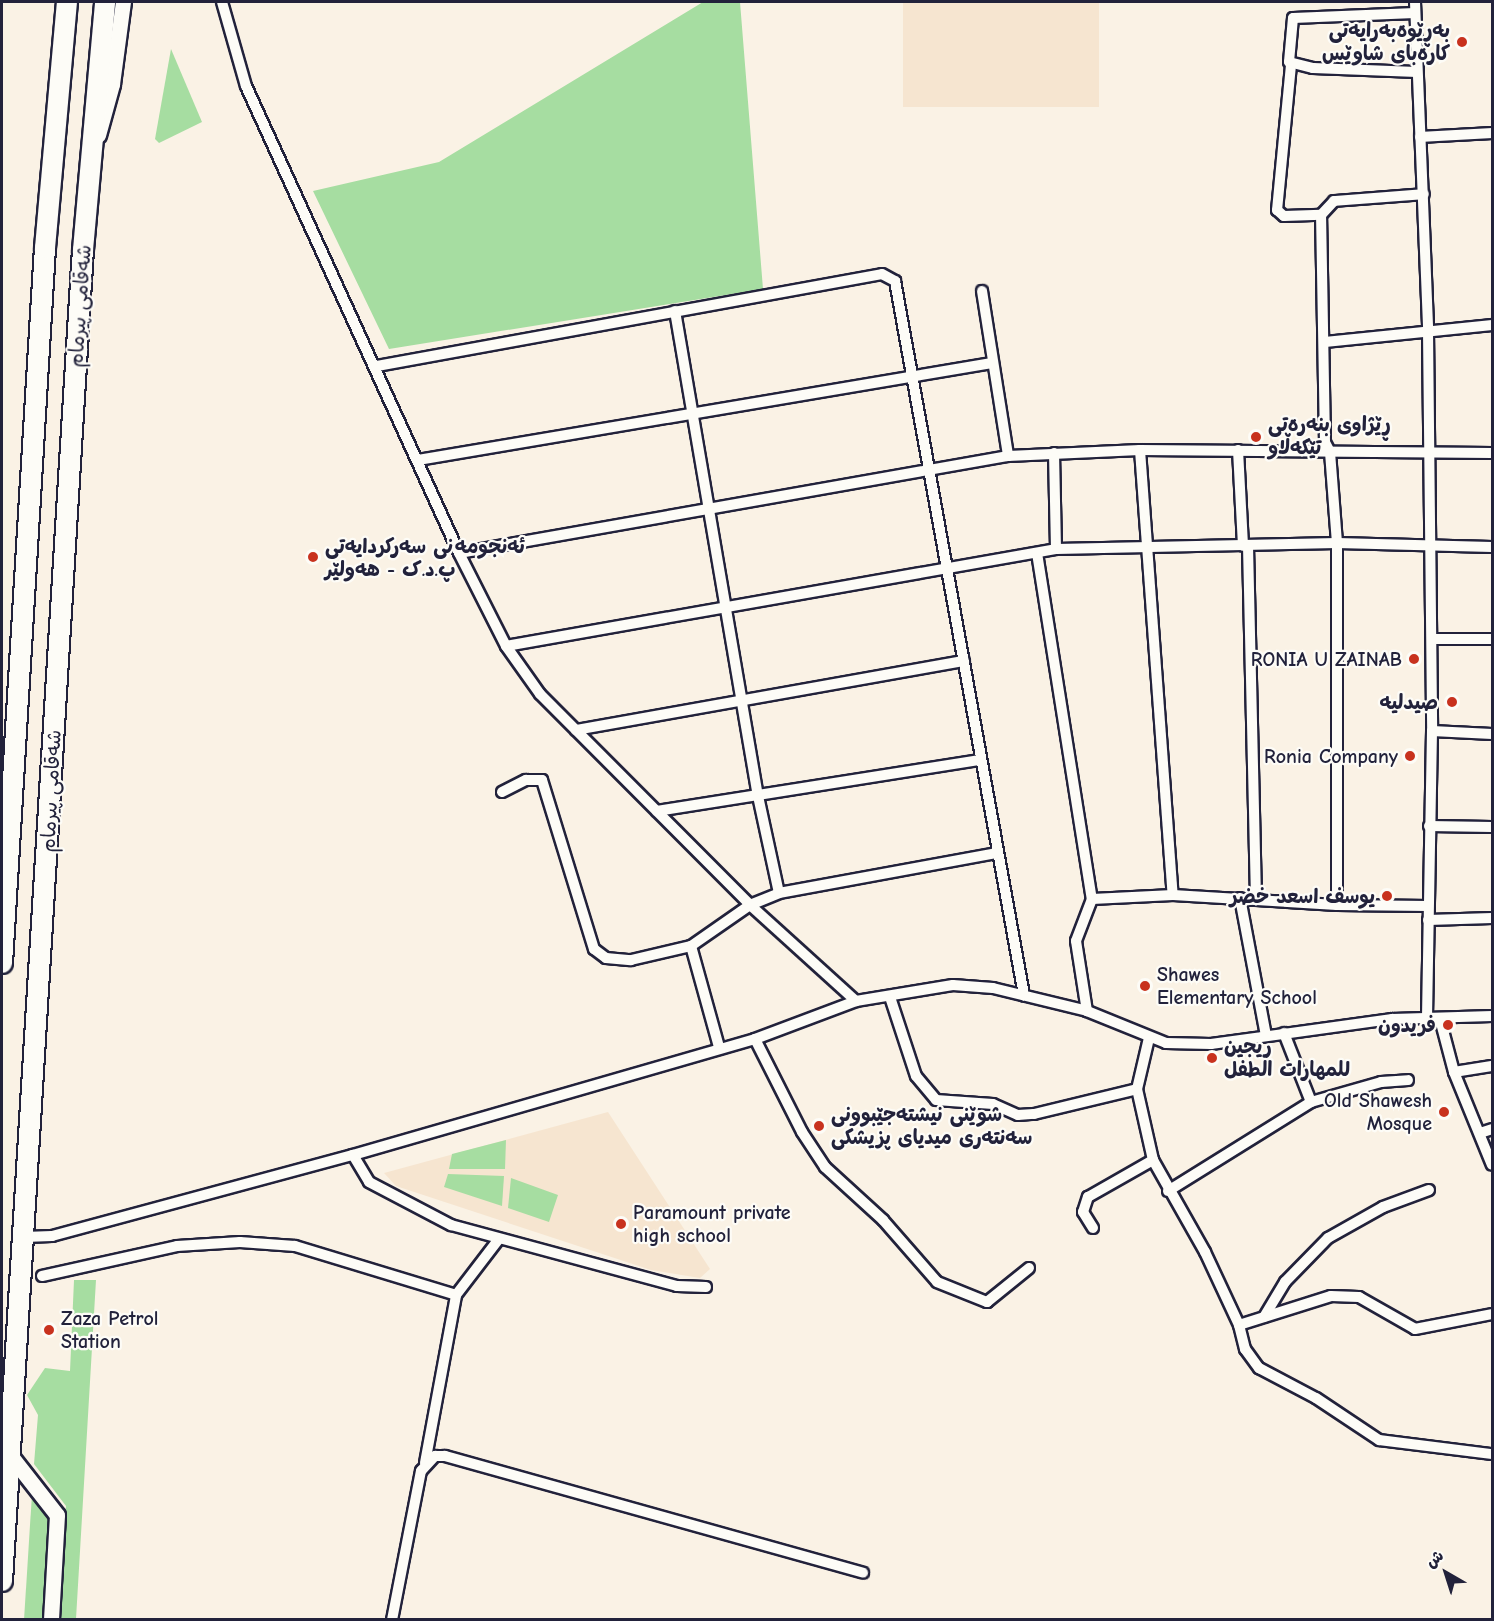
<!DOCTYPE html>
<html>
<head>
<meta charset="utf-8">
<style>
  body { margin:0 }
  #map { position:relative; width:1494px; height:1621px; overflow:hidden; background:#faf2e5; font-family:"Comic Neue","Playpen Sans Arabic",sans-serif }
  div>[style] { position:absolute }
  .built>* { inset:0; background:#f6e5d0; transform-origin:0 0 }
  .green>* { inset:0; background:#a6dda1 }
  .roads { filter:drop-shadow(2px 0 #22223b) drop-shadow(-2px 0 #22223b) drop-shadow(0 2px #22223b) drop-shadow(0 -2px #22223b) }
  .street>* { height:10px; margin:-5px; padding:0 5px; transform-origin:5px; border-radius:5px; background:#fdfcf7 }
  .secondary>* { height:15px; margin:-7.5px; padding:0 7.5px; transform-origin:7.5px; border-radius:7.5px; background:#fdfcf7 }
  .highway>* { height:20px; margin:-10px; padding:0 10px; transform-origin:10px; border-radius:10px; background:#fdfcf7 }
  .dots>* { width:16px; height:16px; translate:-50% -50%; box-sizing:border-box; border:3px solid #fdfcf7; border-radius:50% }
  span { translate:-50% -50%; white-space:nowrap; text-align:center; line-height:1.15; -webkit-text-stroke:4.5px #fdfcf7; paint-order:stroke }
  .poi-label { font-size:20px; color:#22223b; font-weight:700 }
  .right { translate:-100% -50%; text-align:right }
  .left { translate:0 -50%; text-align:left }
  .street-label { font-size:20px; color:#22223b }
  .frame { position:absolute; inset:0; border:3px solid #22223b; pointer-events:none }
  .north { position:absolute; left:1416px; top:1543px; width:60px; height:60px; -webkit-text-stroke:4px #fdfcf7; paint-order:stroke; rotate:321deg; font-size:16px; font-weight:700; line-height:24px; text-align:center; color:#22223b }
  .north::after { content:''; display:block; margin:auto; width:21px; height:27px; background:#22223b; clip-path:polygon(50% 0,100% 100%,50% 72%,0 100%) }
</style>
</head>
<body>
<div id="map">
  <div class="built">
    <div style="left:903px;top:2px;width:196px;height:105px"></div>
    <div style="clip-path:polygon(608px 1112px,710px 1269px,700px 1278px,651px 1270px,396px 1186px,384px 1173px)"></div>
  </div>
  <div class="green">
    <div style="clip-path:polygon(703px 2px,740px 2px,763px 289px,389px 349px,313px 191px,439px 162px)"></div>
    <div style="clip-path:polygon(171px 49px,202px 122px,159px 143px,155px 139px)"></div>
    <div style="clip-path:polygon(506px 1140px,505px 1169px,449px 1169px,452px 1154px)"></div>
    <div style="clip-path:polygon(448px 1174px,504px 1176px,502px 1206px,444px 1187px)"></div>
    <div style="clip-path:polygon(511px 1178px,558px 1195px,549px 1222px,508px 1208px)"></div>
    <div style="clip-path:polygon(74px 1280px,96px 1280px,76px 1619px,59px 1620px,66px 1506px,34px 1464px,38px 1415px,27px 1395px,45px 1368px,70px 1371px)"></div>
    <div style="clip-path:polygon(32px 1494px,49px 1515px,43px 1619px,24px 1620px)"></div>
  </div>
  <div class="roads">
    <div class="street">
      <div style="left:222px;top:2px;width:87px;rotate:74.1deg"></div>
      <div style="left:246px;top:86px;width:513px;rotate:65.48deg"></div>
      <div style="left:459px;top:553px;width:104px;rotate:63.2deg"></div>
      <div style="left:506px;top:646px;width:59px;rotate:54.7deg"></div>
      <div style="left:540px;top:694px;width:298px;rotate:45.1deg"></div>
      <div style="left:750px;top:905px;width:143px;rotate:42.2deg"></div>
      <div style="left:1415px;top:2px;width:329px;rotate:87.7deg"></div>
      <div style="left:1428px;top:331px;width:400px;rotate:89.4deg"></div>
      <div style="left:1432px;top:731px;width:287px;rotate:91deg"></div>
      <div style="left:1415px;top:13px;width:122px;rotate:177.7deg"></div>
      <div style="left:1293px;top:18px;width:44px;rotate:95.2deg"></div>
      <div style="left:1289px;top:62px;width:25px;rotate:14deg"></div>
      <div style="left:1313px;top:68px;width:104px;rotate:2.2deg"></div>
      <div style="left:1291px;top:65px;width:146px;rotate:95.5deg"></div>
      <div style="left:1277px;top:210px;width:9px;rotate:41deg"></div>
      <div style="left:1284px;top:216px;width:37px;rotate:-2deg"></div>
      <div style="left:1420px;top:137px;width:72px;rotate:-3.2deg"></div>
      <div style="left:982px;top:291px;width:167px;rotate:81deg"></div>
      <div style="left:675px;top:311px;width:492px;rotate:80.3deg"></div>
      <div style="left:758px;top:796px;width:99px;rotate:77.8deg"></div>
      <div style="left:1325px;top:342px;width:168px;rotate:-5.8deg"></div>
      <div style="left:377px;top:366px;width:513px;rotate:-10.32deg"></div>
      <div style="left:882px;top:274px;width:15px;rotate:28deg"></div>
      <div style="left:895px;top:281px;width:726px;rotate:79.76deg"></div>
      <div style="left:1140px;top:450px;width:446px;rotate:85.8deg"></div>
      <div style="left:1238px;top:450px;width:96px;rotate:87deg"></div>
      <div style="left:1054px;top:453px;width:96px;rotate:88.8deg"></div>
      <div style="left:418px;top:460px;width:582px;rotate:-9.59deg"></div>
      <div style="left:1248px;top:546px;width:353px;rotate:88.7deg"></div>
      <div style="left:459px;top:553px;width:558px;rotate:-10.02deg"></div>
      <div style="left:1008px;top:456px;width:132px;rotate:-2.6deg"></div>
      <div style="left:1140px;top:450px;width:352px;rotate:0.5deg"></div>
      <div style="left:1037px;top:553px;width:350px;rotate:81deg"></div>
      <div style="left:1092px;top:899px;width:45px;rotate:110.9deg"></div>
      <div style="left:1076px;top:941px;width:71px;rotate:81.1deg"></div>
      <div style="left:1432px;top:639px;width:60px"></div>
      <div style="left:506px;top:646px;width:558px;rotate:-10deg"></div>
      <div style="left:1056px;top:549px;width:281px;rotate:-1.2deg"></div>
      <div style="left:1337px;top:543px;width:155px;rotate:1.5deg"></div>
      <div style="left:576px;top:730px;width:394px;rotate:-10.1deg"></div>
      <div style="left:1432px;top:731px;width:60px;rotate:2.9deg"></div>
      <div style="left:502px;top:792px;width:27px;rotate:-27deg"></div>
      <div style="left:526px;top:780px;width:16px"></div>
      <div style="left:542px;top:780px;width:177px;rotate:72.9deg"></div>
      <div style="left:594px;top:949px;width:15px;rotate:37deg"></div>
      <div style="left:606px;top:958px;width:25px;rotate:5deg"></div>
      <div style="left:631px;top:960px;width:62px;rotate:-13.1deg"></div>
      <div style="left:691px;top:946px;width:72px;rotate:-34.8deg"></div>
      <div style="left:750px;top:905px;width:31px;rotate:-22deg"></div>
      <div style="left:779px;top:893px;width:222px;rotate:-10.4deg"></div>
      <div style="left:657px;top:811px;width:327px;rotate:-9deg"></div>
      <div style="left:1429px;top:826px;width:63px;rotate:0.9deg"></div>
      <div style="left:1240px;top:898px;width:139px;rotate:79.3deg"></div>
      <div style="left:1092px;top:899px;width:81px;rotate:-2.8deg"></div>
      <div style="left:1173px;top:895px;width:164px;rotate:3.5deg"></div>
      <div style="left:1337px;top:905px;width:91px;rotate:0.6deg"></div>
      <div style="left:1337px;top:905px;width:362px;rotate:-90deg"></div>
      <div style="left:1337px;top:543px;width:91px;rotate:-94.4deg"></div>
      <div style="left:1330px;top:452px;width:11px;rotate:-117deg"></div>
      <div style="left:1325px;top:442px;width:227px;rotate:-91deg"></div>
      <div style="left:1321px;top:215px;width:19px;rotate:-47deg"></div>
      <div style="left:1334px;top:201px;width:90px;rotate:-4.4deg"></div>
      <div style="left:1428px;top:920px;width:64px;rotate:-1.8deg"></div>
      <div style="left:691px;top:946px;width:105px;rotate:74.5deg"></div>
      <div style="left:890px;top:997px;width:83px;rotate:71.8deg"></div>
      <div style="left:916px;top:1076px;width:31px;rotate:50deg"></div>
      <div style="left:936px;top:1100px;width:57px;rotate:4deg"></div>
      <div style="left:993px;top:1104px;width:27px;rotate:24deg"></div>
      <div style="left:1018px;top:1115px;width:16px;rotate:-4deg"></div>
      <div style="left:1034px;top:1114px;width:106px;rotate:-13.6deg"></div>
      <div style="left:1440px;top:1019px;width:55px;rotate:75.2deg"></div>
      <div style="left:1454px;top:1072px;width:100px;rotate:67.8deg"></div>
      <div style="left:1284px;top:1033px;width:74px;rotate:68.6deg"></div>
      <div style="left:1149px;top:1038px;width:52px;rotate:103.2deg"></div>
      <div style="left:1137px;top:1089px;width:73px;rotate:77.3deg"></div>
      <div style="left:1153px;top:1160px;width:106px;rotate:60.5deg"></div>
      <div style="left:1205px;top:1252px;width:81px;rotate:65deg"></div>
      <div style="left:1239px;top:1325px;width:25px;rotate:76deg"></div>
      <div style="left:1245px;top:1349px;width:24px;rotate:54deg"></div>
      <div style="left:1259px;top:1368px;width:64px;rotate:27.8deg"></div>
      <div style="left:1316px;top:1398px;width:76px;rotate:33.7deg"></div>
      <div style="left:1379px;top:1440px;width:114px;rotate:7.1deg"></div>
      <div style="left:755px;top:1039px;width:104px;rotate:63.2deg"></div>
      <div style="left:802px;top:1132px;width:42px;rotate:56.7deg"></div>
      <div style="left:825px;top:1167px;width:79px;rotate:42.4deg"></div>
      <div style="left:883px;top:1220px;width:82px;rotate:48.9deg"></div>
      <div style="left:937px;top:1282px;width:54px;rotate:21.8deg"></div>
      <div style="left:987px;top:1302px;width:54px;rotate:-39deg"></div>
      <div style="left:1454px;top:1072px;width:38px;rotate:-9deg"></div>
      <div style="left:1480px;top:1133px;width:13px;rotate:-18deg"></div>
      <div style="left:353px;top:1155px;width:31px;rotate:59deg"></div>
      <div style="left:369px;top:1182px;width:93px;rotate:27.7deg"></div>
      <div style="left:451px;top:1225px;width:234px;rotate:15.1deg"></div>
      <div style="left:677px;top:1286px;width:29px;rotate:2deg"></div>
      <div style="left:1168px;top:1191px;width:168px;rotate:-31.9deg"></div>
      <div style="left:1311px;top:1102px;width:73px;rotate:-15.9deg"></div>
      <div style="left:1381px;top:1082px;width:27px;rotate:-4deg"></div>
      <div style="left:1093px;top:1228px;width:19px;rotate:-122deg"></div>
      <div style="left:1083px;top:1212px;width:16px;rotate:-72deg"></div>
      <div style="left:1088px;top:1197px;width:75px;rotate:-29.6deg"></div>
      <div style="left:24px;top:1237px;width:28px;rotate:-2deg"></div>
      <div style="left:52px;top:1236px;width:312px;rotate:-15.1deg"></div>
      <div style="left:353px;top:1155px;width:418px;rotate:-16.1deg"></div>
      <div style="left:755px;top:1039px;width:108px;rotate:-20.6deg"></div>
      <div style="left:856px;top:1001px;width:98px;rotate:-9.4deg"></div>
      <div style="left:953px;top:985px;width:40px;rotate:4.3deg"></div>
      <div style="left:993px;top:988px;width:97px;rotate:13.7deg"></div>
      <div style="left:1087px;top:1011px;width:85px;rotate:22.1deg"></div>
      <div style="left:1166px;top:1043px;width:45px;rotate:1.3deg"></div>
      <div style="left:1211px;top:1044px;width:183px;rotate:-7.9deg"></div>
      <div style="left:1392px;top:1019px;width:100px;rotate:-1.7deg"></div>
      <div style="left:42px;top:1276px;width:138px;rotate:-12.5deg"></div>
      <div style="left:177px;top:1246px;width:63px;rotate:-3.6deg"></div>
      <div style="left:240px;top:1242px;width:55px;rotate:4.2deg"></div>
      <div style="left:295px;top:1246px;width:168px;rotate:16.9deg"></div>
      <div style="left:1264px;top:1317px;width:41px;rotate:-59deg"></div>
      <div style="left:1285px;top:1282px;width:62px;rotate:-45.7deg"></div>
      <div style="left:1328px;top:1238px;width:63px;rotate:-29.4deg"></div>
      <div style="left:1383px;top:1207px;width:49px;rotate:-20.3deg"></div>
      <div style="left:1239px;top:1325px;width:96px;rotate:-17.5deg"></div>
      <div style="left:1331px;top:1296px;width:28px;rotate:2deg"></div>
      <div style="left:1359px;top:1297px;width:64px;rotate:29.7deg"></div>
      <div style="left:1415px;top:1329px;width:78px;rotate:-11deg"></div>
      <div style="left:425px;top:1463px;width:171px;rotate:-79.5deg"></div>
      <div style="left:456px;top:1295px;width:69px;rotate:-52.6deg"></div>
      <div style="left:392px;top:1620px;width:152px;rotate:-79deg"></div>
      <div style="left:421px;top:1471px;width:21px;rotate:-47deg"></div>
      <div style="left:435px;top:1456px;width:10px"></div>
      <div style="left:445px;top:1456px;width:434px;rotate:15.6deg"></div>
    </div>
    <div class="secondary">
      <div style="left:98px;top:135px;width:53px;rotate:-74.6deg"></div>
      <div style="left:112px;top:84px;width:83px;rotate:-82.4deg"></div>
      <div style="left:10px;top:1455px;width:76px;rotate:51.9deg"></div>
      <div style="left:57px;top:1515px;width:105px;rotate:93.3deg"></div>
    </div>
    <div class="highway">
      <div style="left:2px;top:963px;width:716px;rotate:-86.56deg"></div>
      <div style="left:45px;top:248px;width:247px;rotate:-84.9deg"></div>
      <div style="left:2px;top:1581px;width:1333px;rotate:-86.52deg"></div>
      <div style="left:83px;top:250px;width:249px;rotate:-84.9deg"></div>
    </div>
  </div>
  <div class="dots">
    <div style="left:1462px;top:42px;background:#c8321e"></div>
    <div style="left:1256px;top:437px;background:#c8321e"></div>
    <div style="left:313px;top:557px;background:#c8321e"></div>
    <div style="left:1414px;top:659px;background:#c8321e"></div>
    <div style="left:1452px;top:702px;background:#c8321e"></div>
    <div style="left:1410px;top:756px;background:#c8321e"></div>
    <div style="left:1387px;top:896px;background:#c8321e"></div>
    <div style="left:1145px;top:986px;background:#c8321e"></div>
    <div style="left:1448px;top:1025px;background:#c8321e"></div>
    <div style="left:1212px;top:1058px;background:#c8321e"></div>
    <div style="left:1444px;top:1112px;background:#c8321e"></div>
    <div style="left:819px;top:1126px;background:#c8321e"></div>
    <div style="left:621px;top:1224px;background:#c8321e"></div>
    <div style="left:49px;top:1330px;background:#c8321e"></div>
  </div>
  <div class="poi-label">
    <span class="right" style="left:1450px;top:42px">بەڕێوەبەرایەتی<br>کارەبای شاوێس</span>
    <span class="left" style="left:1268px;top:436px">ڕێژاوی بنەرەتی<br>تێکەڵاو</span>
    <span class="left" style="left:325px;top:558px">ئەنجومەنی سەرکردایەتی<br>پ.د.ک - هەولێر</span>
    <span class="right" style="left:1402px;top:659px">RONIA U ZAINAB</span>
    <span class="right" style="left:1438px;top:702px">صیدلیە</span>
    <span class="right" style="left:1398px;top:756px">Ronia Company</span>
    <span class="right" style="left:1375px;top:896px">يوسف اسعد خضر</span>
    <span class="left" style="left:1157px;top:986px">Shawes<br>Elementary School</span>
    <span class="right" style="left:1436px;top:1025px">فريدون</span>
    <span class="left" style="left:1224px;top:1058px">ريجين<br>للمهارات الطفل</span>
    <span class="right" style="left:1432px;top:1112px">Old Shawesh<br>Mosque</span>
    <span class="left" style="left:831px;top:1126px">شوێنی نیشتەجێبوونی<br>سەنتەری میدیای پزیشکی</span>
    <span class="left" style="left:633px;top:1224px">Paramount private<br>high school</span>
    <span class="left" style="left:61px;top:1330px">Zaza Petrol<br>Station</span>
  </div>
  <div class="street-label">
    <span style="left:80px;top:306px;rotate:-86deg">شەقامی پیرمام</span>
    <span style="left:51px;top:791px;rotate:-87deg">شەقامی پیرمام</span>
  </div>
  <div class="frame"></div>
  <div class="north">ش</div>
</div>
</body>
</html>
